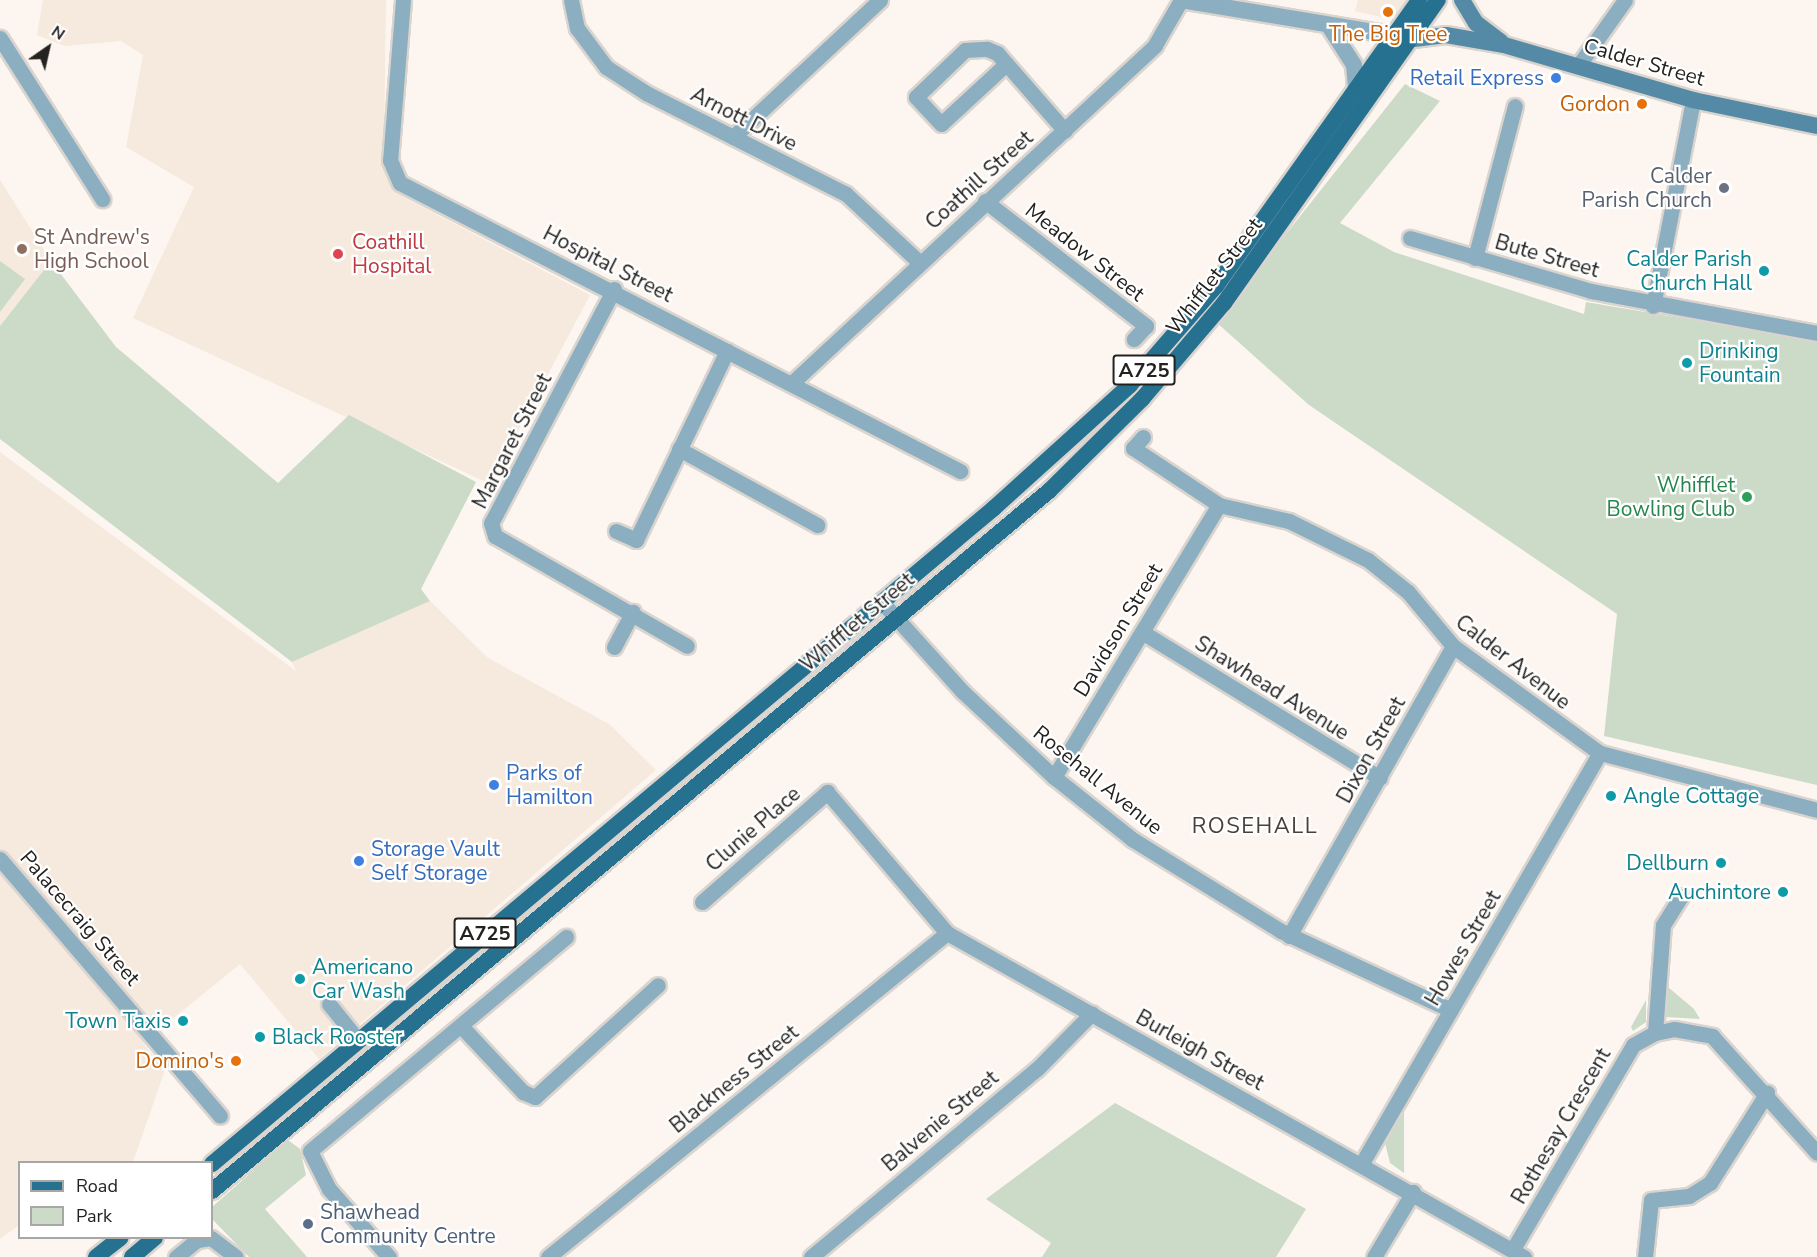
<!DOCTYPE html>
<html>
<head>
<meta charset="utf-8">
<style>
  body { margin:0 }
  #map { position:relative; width:1817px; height:1257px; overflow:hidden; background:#fdf6f0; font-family:"Nunito Sans",sans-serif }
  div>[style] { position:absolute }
  .built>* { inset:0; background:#f6e9dd }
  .green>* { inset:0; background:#cbdbc7 }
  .roads { filter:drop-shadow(2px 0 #dad4cf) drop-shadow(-2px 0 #dad4cf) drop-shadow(0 2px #dad4cf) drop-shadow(0 -2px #dad4cf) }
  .minor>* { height:15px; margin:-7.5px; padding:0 7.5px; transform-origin:7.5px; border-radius:7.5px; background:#8baec1 }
  .tertiary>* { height:16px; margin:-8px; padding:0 8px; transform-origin:8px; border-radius:8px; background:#8baec1 }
  .secondary>* { height:16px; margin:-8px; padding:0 8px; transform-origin:8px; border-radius:8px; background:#548aa5 }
  .primary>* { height:16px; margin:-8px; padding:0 8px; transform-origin:8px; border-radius:8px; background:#267090 }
  .dots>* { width:16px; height:16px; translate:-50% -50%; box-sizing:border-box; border:3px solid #fff; border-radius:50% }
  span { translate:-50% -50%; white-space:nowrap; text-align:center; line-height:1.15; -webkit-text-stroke:4.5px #fff; paint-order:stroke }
  .shield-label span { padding:2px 4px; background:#fff; border:2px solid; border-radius:4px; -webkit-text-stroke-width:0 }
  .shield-label { font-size:20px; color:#24221f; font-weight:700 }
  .food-label { font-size:21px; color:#c56008 }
  .right { translate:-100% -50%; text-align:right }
  .street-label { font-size:21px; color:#24221f }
  .shop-label { font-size:21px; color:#366cbe }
  .left { translate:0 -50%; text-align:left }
  .worship-label { font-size:21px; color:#5b616d }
  .education-label { font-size:21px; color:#785e54 }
  .health-label { font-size:21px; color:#be3a42 }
  .culture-label { font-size:21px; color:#0d838f }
  .leisure-label { font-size:21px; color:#27864d }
  .service-label { font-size:21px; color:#4e5e75 }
  .neighbourhood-label { font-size:22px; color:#47413c; letter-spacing:1.5px }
  .legend { position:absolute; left:18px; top:1161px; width:195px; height:78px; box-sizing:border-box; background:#fff; border:2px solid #a7a7a5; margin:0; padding:8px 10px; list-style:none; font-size:18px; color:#24221f }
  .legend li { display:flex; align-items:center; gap:12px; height:30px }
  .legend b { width:30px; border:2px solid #a7a7a5 }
  .north { position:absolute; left:18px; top:18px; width:60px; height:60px; -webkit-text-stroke:4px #fff; paint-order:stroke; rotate:34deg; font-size:16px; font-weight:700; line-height:24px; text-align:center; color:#24221f }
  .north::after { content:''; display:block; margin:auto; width:21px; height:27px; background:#24221f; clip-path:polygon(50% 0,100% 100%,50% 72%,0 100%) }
</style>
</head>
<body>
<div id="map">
  <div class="built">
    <div style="clip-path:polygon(43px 0,386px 0,384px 141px,392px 191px,590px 295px,490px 484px,133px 318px,194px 187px,126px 147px,143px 55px,121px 41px,65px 46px,37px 35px)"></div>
    <div style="clip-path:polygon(1358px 0,1429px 0,1411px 24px,1355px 11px)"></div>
    <div style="clip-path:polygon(0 180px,51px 261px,0 326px)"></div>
    <div style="clip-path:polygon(0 452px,296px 671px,292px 662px,430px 601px,488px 658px,609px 724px,656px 770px,319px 1059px,240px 964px,143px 1043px,165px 1070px,133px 1162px,20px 1162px,19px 1225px,0 1239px)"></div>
  </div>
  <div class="green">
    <div style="clip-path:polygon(1405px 84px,1440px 101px,1340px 223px,1394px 252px,1584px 314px,1586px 302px,1817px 341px,1817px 785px,1604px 736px,1617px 614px,1309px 405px,1216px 322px)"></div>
    <div style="clip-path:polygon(0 261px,25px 279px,0 312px)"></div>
    <div style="clip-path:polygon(51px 261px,116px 347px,278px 483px,349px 415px,476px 482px,421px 589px,430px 601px,292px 662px,0 439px,0 326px)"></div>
    <div style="clip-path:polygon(1662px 982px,1694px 1009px,1700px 1019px,1665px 1017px)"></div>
    <div style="clip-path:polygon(1646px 1000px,1646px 1022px,1633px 1031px,1631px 1027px)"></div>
    <div style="clip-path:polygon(1115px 1103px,1306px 1209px,1276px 1257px,1042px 1257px,1051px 1243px,986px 1199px)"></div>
    <div style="clip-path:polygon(1404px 1111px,1404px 1173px,1390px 1163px,1385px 1143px)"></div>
    <div style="clip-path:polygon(288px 1140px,300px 1149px,306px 1175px,265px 1209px,307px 1257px,249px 1257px,212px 1219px,212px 1207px)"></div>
  </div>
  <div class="roads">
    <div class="minor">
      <div style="left:403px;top:0;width:161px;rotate:94.6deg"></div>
      <div style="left:390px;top:160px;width:25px;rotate:67deg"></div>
      <div style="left:400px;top:183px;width:630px;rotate:27.22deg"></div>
      <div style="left:571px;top:0;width:29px;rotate:78deg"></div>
      <div style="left:577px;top:28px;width:49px;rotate:53.4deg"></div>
      <div style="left:606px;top:67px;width:48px;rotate:33deg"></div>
      <div style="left:646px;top:93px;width:224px;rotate:26.8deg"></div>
      <div style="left:846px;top:194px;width:100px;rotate:43deg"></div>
      <div style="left:0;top:38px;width:191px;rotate:57.6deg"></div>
      <div style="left:1006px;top:64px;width:88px;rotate:137.3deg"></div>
      <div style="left:941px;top:124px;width:37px;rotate:-133deg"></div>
      <div style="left:916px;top:97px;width:68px;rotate:-43.8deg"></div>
      <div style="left:965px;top:50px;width:22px;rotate:-3deg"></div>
      <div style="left:987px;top:49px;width:11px;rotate:22deg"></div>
      <div style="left:997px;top:53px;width:103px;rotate:48.9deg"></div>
      <div style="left:1578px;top:66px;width:81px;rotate:-54.5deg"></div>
      <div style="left:733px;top:137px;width:201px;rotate:-43deg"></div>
      <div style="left:985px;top:201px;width:204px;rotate:37.8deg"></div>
      <div style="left:1146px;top:326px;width:18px;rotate:133deg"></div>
      <div style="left:1410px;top:238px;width:189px;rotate:16.3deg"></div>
      <div style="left:1591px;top:291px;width:230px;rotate:10.5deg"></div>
      <div style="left:1475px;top:258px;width:157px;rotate:-75.3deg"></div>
      <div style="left:614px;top:289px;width:264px;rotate:117.7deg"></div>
      <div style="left:491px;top:523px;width:14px;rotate:73deg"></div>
      <div style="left:495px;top:536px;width:221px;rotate:29.8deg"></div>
      <div style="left:1653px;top:306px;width:210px;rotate:-79deg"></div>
      <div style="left:794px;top:381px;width:493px;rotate:-42.9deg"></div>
      <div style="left:1155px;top:45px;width:52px;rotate:-60deg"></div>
      <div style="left:1143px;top:437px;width:15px;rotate:132deg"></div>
      <div style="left:1133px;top:448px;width:103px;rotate:33.5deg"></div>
      <div style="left:1219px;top:505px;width:72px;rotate:12.9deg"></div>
      <div style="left:1289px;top:521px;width:88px;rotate:26.3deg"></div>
      <div style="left:1368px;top:560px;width:51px;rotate:38.7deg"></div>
      <div style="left:1408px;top:592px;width:70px;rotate:50.2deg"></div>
      <div style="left:1453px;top:646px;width:182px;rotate:36.1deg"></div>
      <div style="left:1600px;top:753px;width:224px;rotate:14.7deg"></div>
      <div style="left:679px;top:449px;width:158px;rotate:28.8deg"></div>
      <div style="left:616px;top:531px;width:22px;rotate:24deg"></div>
      <div style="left:636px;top:540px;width:210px;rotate:-64.3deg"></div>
      <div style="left:881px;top:601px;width:121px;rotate:48deg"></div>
      <div style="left:962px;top:691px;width:126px;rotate:43.1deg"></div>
      <div style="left:1054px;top:777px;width:100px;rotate:38.5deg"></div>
      <div style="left:1132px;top:839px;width:175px;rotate:31.7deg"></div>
      <div style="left:1281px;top:931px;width:187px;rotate:24.9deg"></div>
      <div style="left:1142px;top:632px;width:279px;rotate:31.5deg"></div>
      <div style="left:614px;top:647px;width:40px;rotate:-62deg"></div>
      <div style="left:1054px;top:777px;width:318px;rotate:-58.8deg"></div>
      <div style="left:0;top:859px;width:338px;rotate:49.4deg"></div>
      <div style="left:702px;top:902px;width:167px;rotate:-41.3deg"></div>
      <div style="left:827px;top:792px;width:185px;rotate:49.6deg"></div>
      <div style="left:947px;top:933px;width:662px;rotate:29.32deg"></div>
      <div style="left:1289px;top:936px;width:333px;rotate:-60.5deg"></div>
      <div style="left:329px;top:1004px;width:46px;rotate:51.1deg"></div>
      <div style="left:461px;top:1026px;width:91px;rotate:46.8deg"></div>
      <div style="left:523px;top:1092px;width:13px;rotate:23deg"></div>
      <div style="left:535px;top:1097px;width:166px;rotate:-42.3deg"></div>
      <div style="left:1655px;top:1033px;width:108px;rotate:-85.8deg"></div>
      <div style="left:1663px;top:925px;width:34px;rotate:-58deg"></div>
      <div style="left:1362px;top:1163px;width:474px;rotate:-59.9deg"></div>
      <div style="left:1513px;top:1249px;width:237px;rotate:-59.5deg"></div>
      <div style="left:1633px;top:1045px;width:25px;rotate:-29deg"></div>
      <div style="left:1655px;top:1033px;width:19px;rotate:-12deg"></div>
      <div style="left:1674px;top:1029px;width:39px;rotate:10deg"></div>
      <div style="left:1712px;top:1036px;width:157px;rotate:48.1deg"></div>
      <div style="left:176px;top:1257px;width:27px;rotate:-39deg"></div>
      <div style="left:197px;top:1240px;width:14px;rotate:-8deg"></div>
      <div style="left:211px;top:1238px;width:31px;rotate:37deg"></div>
      <div style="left:389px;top:1257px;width:91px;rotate:-131.4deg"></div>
      <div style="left:329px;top:1189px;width:42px;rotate:-116.6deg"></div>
      <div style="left:310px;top:1151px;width:334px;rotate:-39.9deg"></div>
      <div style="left:548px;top:1257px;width:514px;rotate:-39.08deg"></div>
      <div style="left:811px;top:1257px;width:294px;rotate:-39.8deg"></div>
      <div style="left:1037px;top:1069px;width:78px;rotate:-45.5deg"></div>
      <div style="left:1374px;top:1257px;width:76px;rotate:-59deg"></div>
      <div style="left:1645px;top:1257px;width:57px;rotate:-84deg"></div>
      <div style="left:1651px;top:1200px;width:38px;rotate:-6deg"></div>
      <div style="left:1689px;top:1196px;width:25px;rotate:-32deg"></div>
      <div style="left:1710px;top:1183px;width:107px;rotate:-57.7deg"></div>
    </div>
    <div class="tertiary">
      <div style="left:1181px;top:0;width:227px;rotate:9.4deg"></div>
      <div style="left:1329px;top:26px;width:46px;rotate:57.3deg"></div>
      <div style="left:1354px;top:65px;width:25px;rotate:85deg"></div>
    </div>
    <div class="secondary">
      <div style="left:1462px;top:0;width:27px;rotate:59deg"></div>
      <div style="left:1476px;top:23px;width:31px;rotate:37deg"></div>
      <div style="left:1414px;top:39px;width:32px;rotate:-7deg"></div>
      <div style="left:1446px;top:35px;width:59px;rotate:9.8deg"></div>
      <div style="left:1504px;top:45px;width:197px;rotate:16.2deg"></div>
      <div style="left:1693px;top:100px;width:127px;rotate:11.8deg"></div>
    </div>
    <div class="primary">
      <div style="left:212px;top:1164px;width:1021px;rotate:-39.99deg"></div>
      <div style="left:994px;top:508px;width:183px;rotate:-42.1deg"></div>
      <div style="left:1130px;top:385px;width:131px;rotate:-49deg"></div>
      <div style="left:1216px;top:286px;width:351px;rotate:-54.6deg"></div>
      <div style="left:212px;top:1191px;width:1091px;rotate:-39.91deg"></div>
      <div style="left:1049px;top:491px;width:131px;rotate:-44.7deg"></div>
      <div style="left:1142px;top:399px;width:126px;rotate:-49.5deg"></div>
      <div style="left:1224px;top:303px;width:371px;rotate:-54.8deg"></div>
      <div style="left:96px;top:1257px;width:31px;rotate:-38deg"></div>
      <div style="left:132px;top:1257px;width:30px;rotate:-40deg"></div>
    </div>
  </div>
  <div class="dots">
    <div style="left:1388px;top:12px;background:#e8710a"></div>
    <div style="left:1556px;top:78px;background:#3f7fe0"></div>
    <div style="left:1642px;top:104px;background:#e8710a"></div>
    <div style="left:1724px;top:188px;background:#6b7280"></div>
    <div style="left:22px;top:249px;background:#8d6e63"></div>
    <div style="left:338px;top:254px;background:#e0444e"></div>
    <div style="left:1764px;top:271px;background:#0f9aa8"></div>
    <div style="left:1687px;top:363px;background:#0f9aa8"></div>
    <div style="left:1747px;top:497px;background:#2e9e5b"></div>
    <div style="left:494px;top:785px;background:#3f7fe0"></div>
    <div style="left:1611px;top:796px;background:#0f9aa8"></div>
    <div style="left:359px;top:861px;background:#3f7fe0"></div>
    <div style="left:1721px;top:863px;background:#0f9aa8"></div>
    <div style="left:1783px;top:892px;background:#0f9aa8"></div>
    <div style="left:300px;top:979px;background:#0f9aa8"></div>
    <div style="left:183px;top:1021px;background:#0f9aa8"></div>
    <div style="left:260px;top:1037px;background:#0f9aa8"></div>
    <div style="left:236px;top:1061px;background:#e8710a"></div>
    <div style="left:308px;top:1224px;background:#5c6f8a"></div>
  </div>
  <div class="shield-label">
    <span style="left:1144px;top:370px">A725</span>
    <span style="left:485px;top:933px">A725</span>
  </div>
  <div class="food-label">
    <span style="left:1388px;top:34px">The Big Tree</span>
    <span class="right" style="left:1630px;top:104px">Gordon</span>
    <span class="right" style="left:224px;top:1061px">Domino's</span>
  </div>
  <div class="street-label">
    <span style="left:1644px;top:62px;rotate:16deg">Calder Street</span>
    <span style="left:744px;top:119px;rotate:27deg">Arnott Drive</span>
    <span style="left:979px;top:180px;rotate:-42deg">Coathill Street</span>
    <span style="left:1085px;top:252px;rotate:38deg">Meadow Street</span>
    <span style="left:1547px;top:256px;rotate:16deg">Bute Street</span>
    <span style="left:608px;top:264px;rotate:27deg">Hospital Street</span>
    <span style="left:1214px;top:276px;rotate:-52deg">Whifflet Street</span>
    <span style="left:512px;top:441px;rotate:-63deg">Margaret Street</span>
    <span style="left:857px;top:622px;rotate:-40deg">Whifflet Street</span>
    <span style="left:1118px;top:630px;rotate:-59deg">Davidson Street</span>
    <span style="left:1513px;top:662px;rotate:38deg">Calder Avenue</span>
    <span style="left:1272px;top:688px;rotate:32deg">Shawhead Avenue</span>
    <span style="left:1371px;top:750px;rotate:-61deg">Dixon Street</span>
    <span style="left:1098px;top:780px;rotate:39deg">Rosehall Avenue</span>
    <span style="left:753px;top:829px;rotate:-41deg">Clunie Place</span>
    <span style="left:80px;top:918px;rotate:49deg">Palacecraig Street</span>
    <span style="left:1463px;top:948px;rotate:-60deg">Howes Street</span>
    <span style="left:1200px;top:1050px;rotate:29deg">Burleigh Street</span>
    <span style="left:734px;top:1079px;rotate:-39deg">Blackness Street</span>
    <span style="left:940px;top:1121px;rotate:-40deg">Balvenie Street</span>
    <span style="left:1561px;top:1126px;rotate:-60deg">Rothesay Crescent</span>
  </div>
  <div class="shop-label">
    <span class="right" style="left:1544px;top:78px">Retail Express</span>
    <span class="left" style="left:506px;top:785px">Parks of<br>Hamilton</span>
    <span class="left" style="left:371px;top:861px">Storage Vault<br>Self Storage</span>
  </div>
  <div class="worship-label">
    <span class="right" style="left:1712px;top:188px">Calder<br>Parish Church</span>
  </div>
  <div class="education-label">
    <span class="left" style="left:34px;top:249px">St Andrew's<br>High School</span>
  </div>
  <div class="health-label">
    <span class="left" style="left:352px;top:254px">Coathill<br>Hospital</span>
  </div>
  <div class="culture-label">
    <span class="right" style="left:1752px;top:271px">Calder Parish<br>Church Hall</span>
    <span class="left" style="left:1699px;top:363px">Drinking<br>Fountain</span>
    <span class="left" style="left:1623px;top:796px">Angle Cottage</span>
    <span class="right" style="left:1709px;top:863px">Dellburn</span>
    <span class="right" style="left:1771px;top:892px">Auchintore</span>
    <span class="left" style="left:312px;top:979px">Americano<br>Car Wash</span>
    <span class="right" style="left:171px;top:1021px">Town Taxis</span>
    <span class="left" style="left:272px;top:1037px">Black Rooster</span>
  </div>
  <div class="leisure-label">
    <span class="right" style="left:1735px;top:497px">Whifflet<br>Bowling Club</span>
  </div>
  <div class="service-label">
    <span class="left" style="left:320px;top:1224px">Shawhead<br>Community Centre</span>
  </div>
  <div class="neighbourhood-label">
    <span style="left:1255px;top:827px">ROSEHALL</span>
  </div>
  <ul class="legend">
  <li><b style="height:8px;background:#267090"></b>Road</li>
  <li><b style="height:16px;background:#cbdbc7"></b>Park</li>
  </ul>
  <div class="north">N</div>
</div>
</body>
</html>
